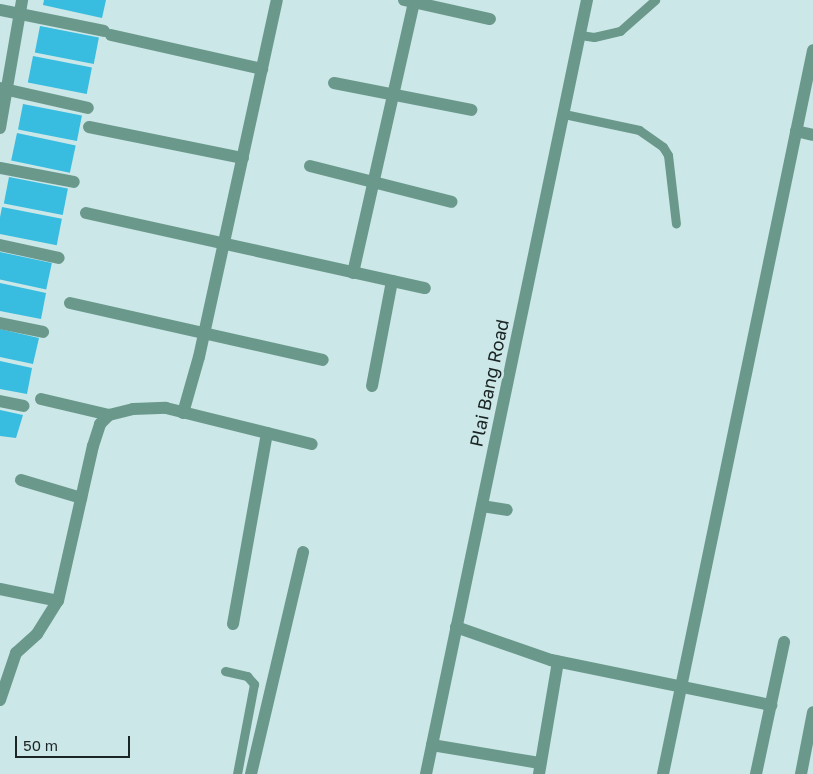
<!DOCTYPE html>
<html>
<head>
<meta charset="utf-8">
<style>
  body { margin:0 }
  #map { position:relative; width:813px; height:774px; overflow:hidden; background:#cce7e7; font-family:"Golos Text",sans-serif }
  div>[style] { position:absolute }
  .building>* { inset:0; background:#38bce0; transform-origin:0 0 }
  .service>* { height:9px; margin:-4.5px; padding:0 4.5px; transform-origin:4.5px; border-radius:4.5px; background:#6a998c }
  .minor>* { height:12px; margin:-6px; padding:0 6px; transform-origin:6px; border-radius:6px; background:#6a998c }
  .tertiary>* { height:12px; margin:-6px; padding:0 6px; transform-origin:6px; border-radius:6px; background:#6a998c }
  span { translate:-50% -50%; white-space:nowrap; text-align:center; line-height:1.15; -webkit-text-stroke:5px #cce7e7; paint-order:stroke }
  .street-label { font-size:18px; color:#1b2525 }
  .scale { position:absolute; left:15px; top:736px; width:115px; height:22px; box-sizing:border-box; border:2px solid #1b2525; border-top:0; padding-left:6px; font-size:15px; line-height:18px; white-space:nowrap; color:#1b2525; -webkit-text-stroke:4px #cce7e7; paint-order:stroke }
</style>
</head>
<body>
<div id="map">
  <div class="building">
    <div style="clip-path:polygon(44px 0,106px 0,102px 18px,43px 5px)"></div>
    <div style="left:40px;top:26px;width:60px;height:27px;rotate:11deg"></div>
    <div style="left:33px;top:56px;width:60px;height:27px;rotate:11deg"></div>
    <div style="left:23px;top:104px;width:60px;height:26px;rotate:11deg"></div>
    <div style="left:17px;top:133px;width:60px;height:28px;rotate:12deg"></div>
    <div style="left:9px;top:177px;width:60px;height:27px;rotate:11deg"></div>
    <div style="left:2px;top:207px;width:61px;height:27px;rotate:11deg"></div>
    <div style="left:0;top:252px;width:53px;height:27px;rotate:12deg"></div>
    <div style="clip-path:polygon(0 283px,46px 293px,41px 319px,0 311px)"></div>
    <div style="clip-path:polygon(0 329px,39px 338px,33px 364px,0 357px)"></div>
    <div style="clip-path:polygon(0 361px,32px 368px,27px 394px,0 389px)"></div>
    <div style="clip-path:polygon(0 410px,23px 415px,16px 438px,0 436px)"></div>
  </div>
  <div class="service">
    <div style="left:580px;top:35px;width:14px;rotate:8deg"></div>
    <div style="left:594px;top:37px;width:27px;rotate:-13deg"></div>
    <div style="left:620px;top:31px;width:47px;rotate:-41.5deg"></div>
    <div style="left:564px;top:114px;width:77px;rotate:12deg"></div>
    <div style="left:639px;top:130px;width:29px;rotate:35deg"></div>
    <div style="left:663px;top:147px;width:9px;rotate:58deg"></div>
    <div style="left:668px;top:155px;width:69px;rotate:83.4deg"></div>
    <div style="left:225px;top:671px;width:23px;rotate:13deg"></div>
    <div style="left:247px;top:676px;width:11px;rotate:49deg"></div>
    <div style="left:254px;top:684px;width:92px;rotate:100.7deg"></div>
  </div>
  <div class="minor">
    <div style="left:404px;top:0;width:88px;rotate:12.5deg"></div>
    <div style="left:0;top:10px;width:106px;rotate:11.4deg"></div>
    <div style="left:111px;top:35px;width:155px;rotate:12.7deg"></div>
    <div style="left:334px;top:83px;width:140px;rotate:11.1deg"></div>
    <div style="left:0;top:88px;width:90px;rotate:12.8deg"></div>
    <div style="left:89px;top:127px;width:157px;rotate:11.4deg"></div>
    <div style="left:0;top:128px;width:130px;rotate:-80.2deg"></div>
    <div style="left:796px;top:131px;width:17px;rotate:13deg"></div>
    <div style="left:310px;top:166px;width:146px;rotate:14.2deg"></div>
    <div style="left:0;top:168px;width:75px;rotate:10.7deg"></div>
    <div style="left:86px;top:213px;width:347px;rotate:12.5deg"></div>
    <div style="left:0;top:245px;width:60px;rotate:12.4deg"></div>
    <div style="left:353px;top:273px;width:278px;rotate:-77.3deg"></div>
    <div style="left:70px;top:303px;width:259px;rotate:12.7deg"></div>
    <div style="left:0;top:323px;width:44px;rotate:11.8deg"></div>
    <div style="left:372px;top:386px;width:107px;rotate:-79.2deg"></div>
    <div style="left:41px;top:399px;width:70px;rotate:13.2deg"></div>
    <div style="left:0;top:401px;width:24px;rotate:12deg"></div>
    <div style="left:183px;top:413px;width:58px;rotate:-74.1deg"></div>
    <div style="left:199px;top:357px;width:365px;rotate:-77.7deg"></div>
    <div style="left:21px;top:480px;width:63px;rotate:16.7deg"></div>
    <div style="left:482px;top:506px;width:25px;rotate:9deg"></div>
    <div style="left:0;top:589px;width:59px;rotate:11.7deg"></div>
    <div style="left:233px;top:624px;width:194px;rotate:-79.9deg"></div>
    <div style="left:456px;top:627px;width:101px;rotate:19.2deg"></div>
    <div style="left:551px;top:660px;width:225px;rotate:11.6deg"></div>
    <div style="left:0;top:700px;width:50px;rotate:-71.2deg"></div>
    <div style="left:16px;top:653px;width:28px;rotate:-42deg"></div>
    <div style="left:37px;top:634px;width:39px;rotate:-58deg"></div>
    <div style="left:58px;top:601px;width:159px;rotate:-77.3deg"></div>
    <div style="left:93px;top:446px;width:23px;rotate:-72deg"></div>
    <div style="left:100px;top:424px;width:13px;rotate:-45deg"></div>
    <div style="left:109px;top:415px;width:25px;rotate:-14deg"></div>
    <div style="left:133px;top:409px;width:33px;rotate:-2deg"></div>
    <div style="left:166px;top:408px;width:150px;rotate:13.9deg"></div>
    <div style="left:432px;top:745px;width:109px;rotate:9.5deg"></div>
    <div style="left:251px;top:774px;width:228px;rotate:-76.8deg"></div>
    <div style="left:539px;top:774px;width:114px;rotate:-80.4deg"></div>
    <div style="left:663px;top:774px;width:739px;rotate:-78.29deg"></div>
    <div style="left:756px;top:774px;width:135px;rotate:-78deg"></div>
    <div style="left:801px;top:774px;width:63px;rotate:-79deg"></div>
  </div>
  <div class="tertiary">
    <div style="left:426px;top:774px;width:791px;rotate:-78.25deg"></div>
  </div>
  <div class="street-label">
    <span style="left:489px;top:383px;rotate:-78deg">Plai Bang Road</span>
  </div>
  <div class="scale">50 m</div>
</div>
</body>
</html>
